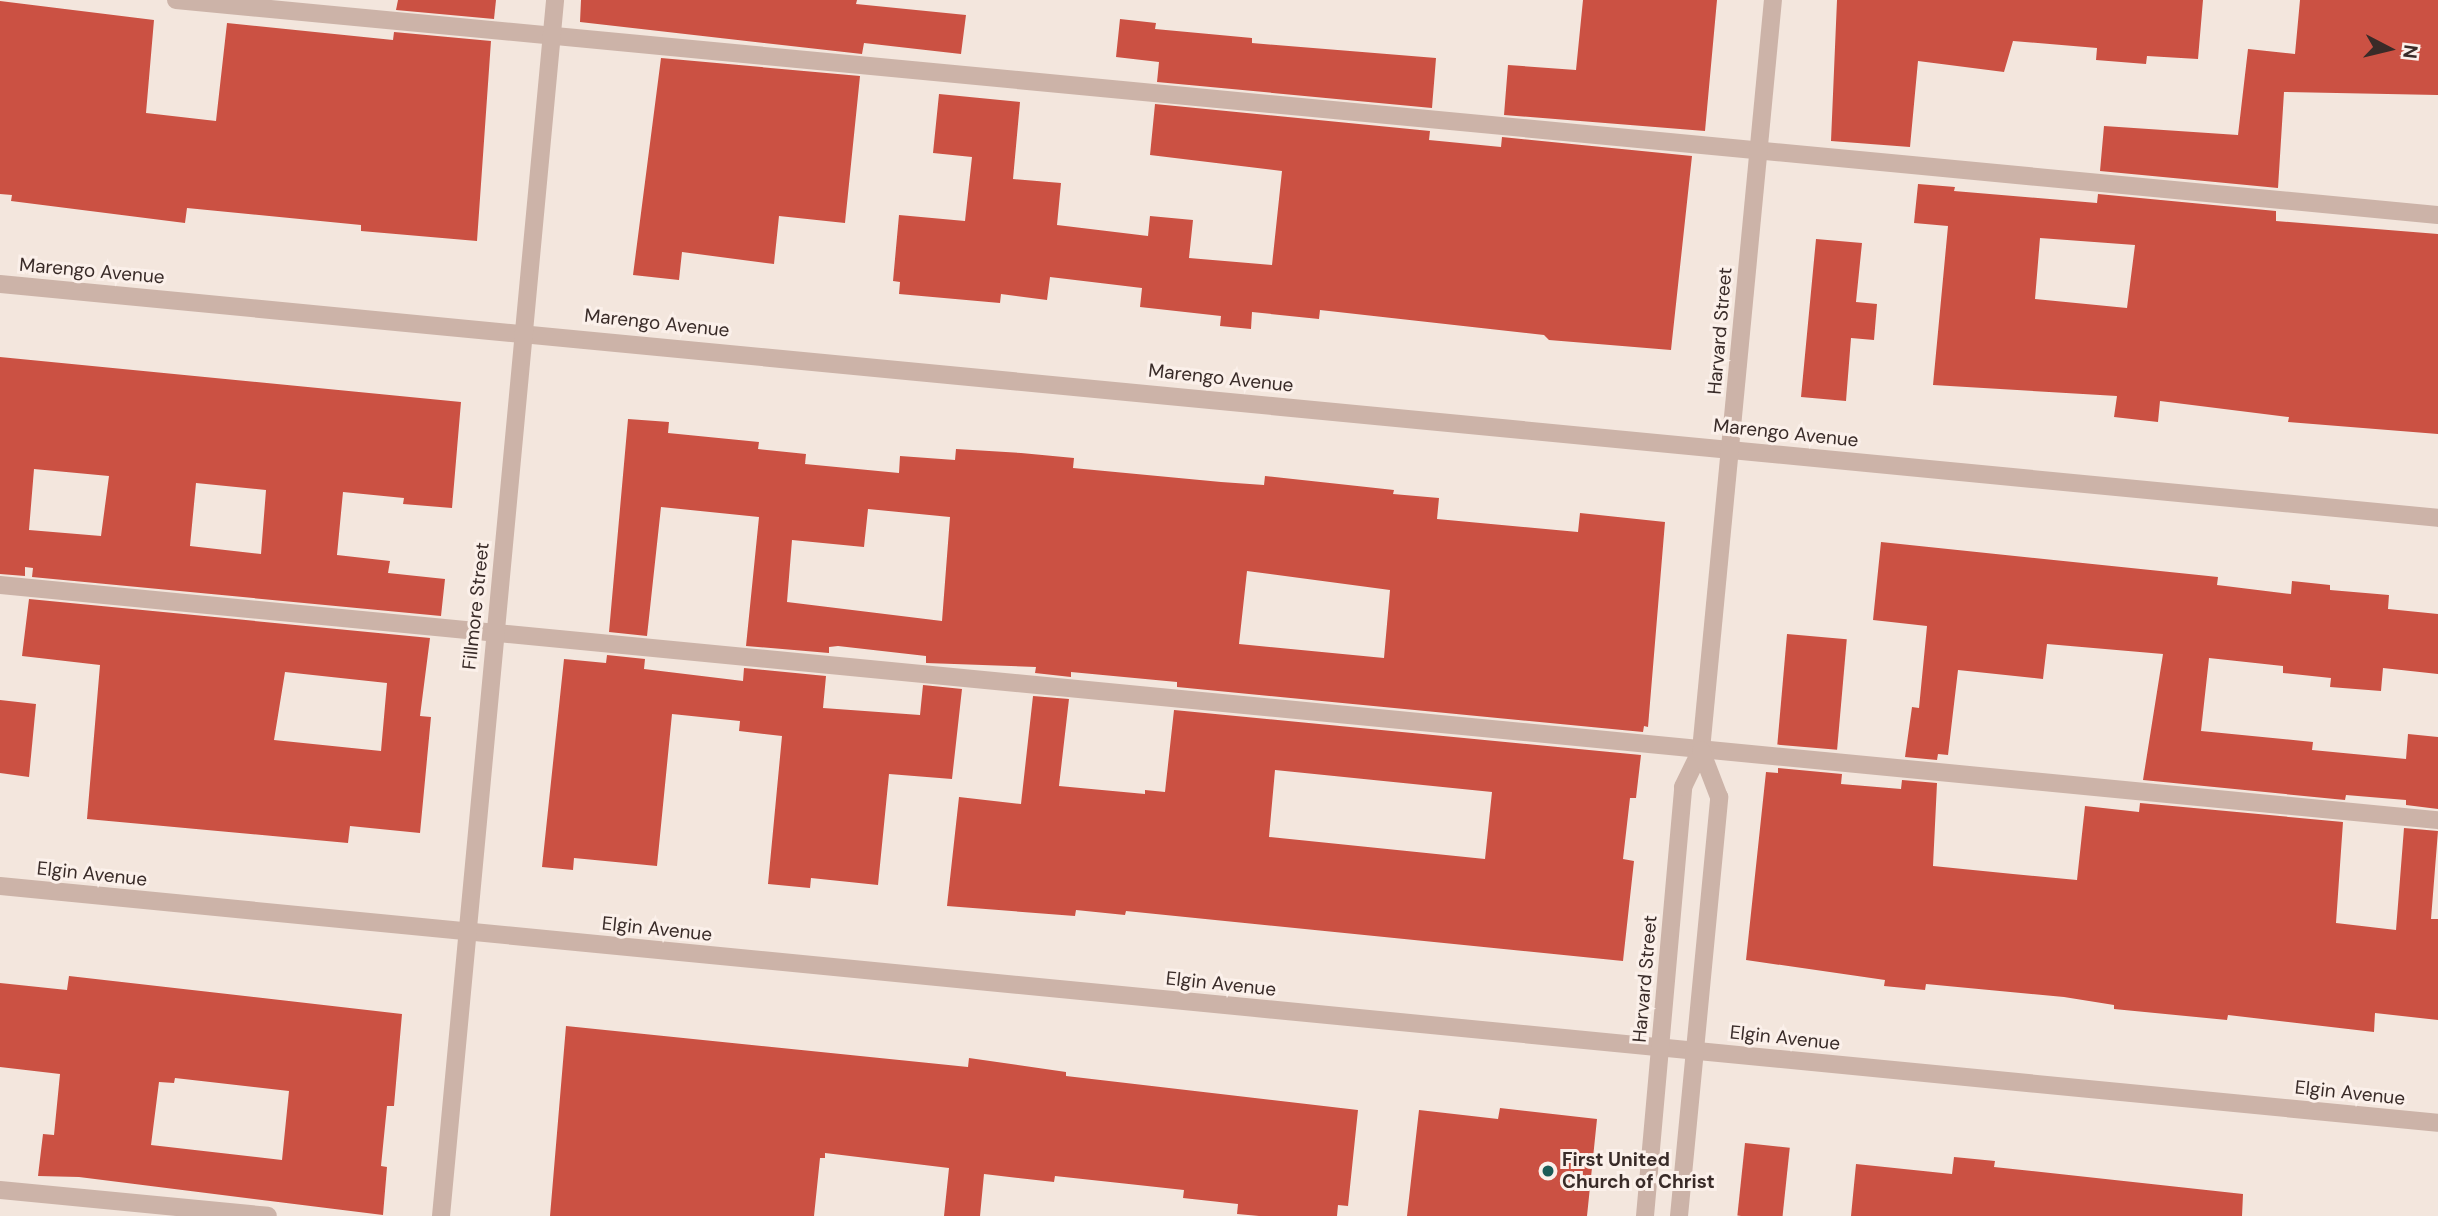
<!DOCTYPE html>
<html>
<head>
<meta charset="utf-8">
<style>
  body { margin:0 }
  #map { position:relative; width:2438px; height:1216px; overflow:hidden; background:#f3e6dd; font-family:"DM Sans",sans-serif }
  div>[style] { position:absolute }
  .building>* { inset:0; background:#cb5143; transform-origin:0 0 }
  .minor>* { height:18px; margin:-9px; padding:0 9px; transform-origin:9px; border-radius:9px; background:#ccb3a8 }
  .dots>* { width:19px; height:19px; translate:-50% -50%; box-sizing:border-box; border:4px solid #fbf0ea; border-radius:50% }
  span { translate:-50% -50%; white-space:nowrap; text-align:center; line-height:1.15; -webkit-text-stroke:6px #fbf0ea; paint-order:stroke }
  .street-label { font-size:19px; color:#392b28 }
  .poi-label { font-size:19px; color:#392b28; font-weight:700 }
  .left { translate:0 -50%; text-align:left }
  .north { position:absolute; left:2354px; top:14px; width:70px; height:70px; -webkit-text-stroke:5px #fbf0ea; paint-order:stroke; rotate:97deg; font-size:19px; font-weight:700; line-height:28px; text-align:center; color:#392b28 }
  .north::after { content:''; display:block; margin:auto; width:24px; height:32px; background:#392b28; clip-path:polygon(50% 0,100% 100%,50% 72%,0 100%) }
</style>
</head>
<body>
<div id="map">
  <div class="building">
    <div style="clip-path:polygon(398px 0,496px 0,494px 19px,396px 10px)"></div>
    <div style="clip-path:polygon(581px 0,857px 0,856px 4px,966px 15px,961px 54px,864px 43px,862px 54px,580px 22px)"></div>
    <div style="clip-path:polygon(1583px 0,1717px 0,1705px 131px,1504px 115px,1508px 65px,1576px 70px)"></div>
    <div style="clip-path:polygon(1837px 0,2203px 0,2198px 59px,2147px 56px,2146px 64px,2096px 60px,2097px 48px,2013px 41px,2004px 72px,1918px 61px,1910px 147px,1831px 141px)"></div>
    <div style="clip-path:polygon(2300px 0,2438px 0,2438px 95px,2284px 92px,2278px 188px,2100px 171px,2104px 126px,2238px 135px,2248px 49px,2295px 54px)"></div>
    <div style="clip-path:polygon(0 1px,154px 20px,146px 113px,216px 121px,227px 23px,393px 40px,394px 32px,491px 41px,477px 241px,361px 231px,361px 225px,187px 208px,185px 223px,11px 201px,12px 195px,0 194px)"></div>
    <div style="clip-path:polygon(1120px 19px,1156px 23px,1155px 29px,1252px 38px,1252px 43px,1436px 58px,1432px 108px,1157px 82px,1159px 62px,1116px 57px)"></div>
    <div style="clip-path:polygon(661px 58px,860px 76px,845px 223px,779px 216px,774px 264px,682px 252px,679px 280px,633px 275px)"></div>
    <div style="clip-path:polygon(939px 94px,1020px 102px,1013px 179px,1061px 183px,1057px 225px,1148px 236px,1150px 216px,1193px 220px,1189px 258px,1272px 265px,1282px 171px,1150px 155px,1155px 104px,1430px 131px,1429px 140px,1501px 147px,1502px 137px,1692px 156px,1671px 350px,1549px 340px,1544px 335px,1320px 310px,1319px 319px,1252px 312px,1251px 329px,1220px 326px,1221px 316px,1140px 307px,1142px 288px,1050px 277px,1047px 300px,1001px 294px,1000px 303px,899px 294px,900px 282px,893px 281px,899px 215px,965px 221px,972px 157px,933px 153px)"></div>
    <div style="clip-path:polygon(evenodd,1918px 184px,1955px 187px,1954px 191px,2097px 203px,2098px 194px,2276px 211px,2276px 221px,2438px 234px,2438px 434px,2288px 422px,2289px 417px,2160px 401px,2158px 422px,2114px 417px,2117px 396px,1933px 385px,1948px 226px,1914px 223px,1918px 184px,2040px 238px,2135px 245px,2127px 308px,2035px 299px,2040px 238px)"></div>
    <div style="clip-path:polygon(1816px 239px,1862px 243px,1856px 302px,1877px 304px,1874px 340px,1851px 338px,1846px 401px,1801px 397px)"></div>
    <div style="clip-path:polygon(evenodd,0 357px,461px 402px,452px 508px,403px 504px,404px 498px,343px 492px,337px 555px,390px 561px,388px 573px,445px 579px,441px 616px,32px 577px,33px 568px,25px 567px,25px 576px,0 574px,0 357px,34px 469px,109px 476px,101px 536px,29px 530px,34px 469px,0 357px,196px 483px,266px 490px,261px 554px,190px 546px,196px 483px)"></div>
    <div style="clip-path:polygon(evenodd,628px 419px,669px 422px,668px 433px,759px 442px,758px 449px,806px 454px,805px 464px,899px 473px,900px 456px,955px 460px,956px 449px,1021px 453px,1074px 458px,1073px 468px,1221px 482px,1264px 485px,1265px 476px,1394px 490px,1393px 494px,1439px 498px,1437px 519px,1578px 532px,1580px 513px,1665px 522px,1648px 727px,1644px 726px,1643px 732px,1177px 687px,1177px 682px,1071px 672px,1071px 677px,1035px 673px,1036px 667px,926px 663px,926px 656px,838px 646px,829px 647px,829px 653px,746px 646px,759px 517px,661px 507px,647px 636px,609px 632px,628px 419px,868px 509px,950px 517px,942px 621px,787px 602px,792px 540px,864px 547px,868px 509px,628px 419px,1247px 571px,1390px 590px,1384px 658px,1239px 644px,1247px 571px)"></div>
    <div style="clip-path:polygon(1881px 542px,2218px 577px,2217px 585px,2291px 594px,2292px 581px,2330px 585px,2330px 590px,2389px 595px,2388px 609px,2438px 614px,2438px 674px,2383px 668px,2381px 691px,2330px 687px,2331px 678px,2283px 673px,2283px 666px,2209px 658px,2201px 731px,2313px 742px,2312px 750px,2406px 759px,2408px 734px,2438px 737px,2438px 809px,2406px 805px,2406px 800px,2346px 795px,2345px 800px,2143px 780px,2163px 654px,2047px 644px,2043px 679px,1958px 670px,1948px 755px,1938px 754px,1937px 760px,1905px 757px,1912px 707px,1919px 708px,1927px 626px,1873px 620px)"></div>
    <div style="clip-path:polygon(evenodd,29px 599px,430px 638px,420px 716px,431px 717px,420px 833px,350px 826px,348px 843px,87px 819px,100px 665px,22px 656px,29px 599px,285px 672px,387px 683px,381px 751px,274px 740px,285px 672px)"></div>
    <div style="left:1787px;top:634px;width:60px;height:111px;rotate:5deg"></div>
    <div style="clip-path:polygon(607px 655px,645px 659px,644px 669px,743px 681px,744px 668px,826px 676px,823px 708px,920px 715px,923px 685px,962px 689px,952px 779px,889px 774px,878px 885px,811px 878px,810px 888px,768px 884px,782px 736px,739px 731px,740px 721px,672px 714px,657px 866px,574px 858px,573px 870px,542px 867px,564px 659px,606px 663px)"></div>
    <div style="clip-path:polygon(evenodd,1033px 696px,1069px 699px,1059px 786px,1145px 794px,1145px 790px,1165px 792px,1174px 710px,1641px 755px,1636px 798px,1630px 798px,1623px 859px,1634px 861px,1623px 961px,1126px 911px,1125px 915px,1076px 910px,1075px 916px,947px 906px,959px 797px,1021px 804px,1033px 696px,1275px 770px,1492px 792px,1485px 859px,1269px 837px,1275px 770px)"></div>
    <div style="clip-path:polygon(0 700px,36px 704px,29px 777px,0 773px)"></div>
    <div style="clip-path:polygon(1778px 768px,1842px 774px,1841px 784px,1901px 789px,1902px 780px,1937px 783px,1933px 866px,2013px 874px,2077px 880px,2085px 806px,2139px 812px,2140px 803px,2343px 822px,2336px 923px,2396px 930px,2404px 828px,2438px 831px,2431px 919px,2438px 919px,2438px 1020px,2375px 1013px,2374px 1032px,2228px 1015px,2227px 1020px,2114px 1009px,2114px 1005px,2064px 997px,1926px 984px,1925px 990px,1884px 986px,1885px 980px,1746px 960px,1766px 772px,1778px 773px)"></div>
    <div style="clip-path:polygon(evenodd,69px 976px,402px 1014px,394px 1106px,387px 1106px,381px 1166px,387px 1167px,383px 1215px,79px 1177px,38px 1176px,43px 1134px,54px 1135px,60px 1074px,0 1067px,0 983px,67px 990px,69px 976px,175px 1078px,289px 1091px,282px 1160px,151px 1145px,159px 1082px,174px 1083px,175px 1078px)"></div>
    <div style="clip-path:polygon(566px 1026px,968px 1067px,969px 1058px,1066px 1072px,1066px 1076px,1358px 1110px,1348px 1206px,1338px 1205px,1337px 1216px,1259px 1216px,1237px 1214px,1238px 1204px,1183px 1198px,1184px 1190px,1055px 1176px,1054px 1182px,984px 1174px,980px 1216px,944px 1216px,949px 1168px,825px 1153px,825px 1158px,820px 1158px,814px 1216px,550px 1216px)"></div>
    <div style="clip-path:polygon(1500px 1108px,1597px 1119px,1587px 1216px,1407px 1216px,1419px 1110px,1498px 1119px)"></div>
    <div style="left:1745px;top:1143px;width:45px;height:73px;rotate:6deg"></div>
    <div style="clip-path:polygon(1954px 1157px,1995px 1161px,1994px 1167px,2243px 1194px,2242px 1216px,1851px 1216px,1856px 1164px,1952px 1174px)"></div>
  </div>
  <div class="minor">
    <div style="left:176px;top:0;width:2272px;rotate:5.43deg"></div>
    <div style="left:0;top:284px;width:2449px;rotate:5.48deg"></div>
    <div style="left:0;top:585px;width:2449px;rotate:5.51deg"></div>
    <div style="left:0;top:886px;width:2449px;rotate:5.55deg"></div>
    <div style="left:0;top:1190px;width:269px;rotate:5.5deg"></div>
    <div style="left:441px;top:1216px;width:1221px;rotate:-84.64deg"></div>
    <div style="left:1645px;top:1216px;width:431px;rotate:-84.9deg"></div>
    <div style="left:1683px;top:787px;width:41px;rotate:-64.1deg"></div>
    <div style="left:1701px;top:750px;width:753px;rotate:-84.52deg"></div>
    <div style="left:1679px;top:1216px;width:421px;rotate:-84.5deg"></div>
    <div style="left:1719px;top:797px;width:50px;rotate:-111deg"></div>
  </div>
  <div class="dots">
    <div style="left:1548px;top:1171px;background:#1c5c57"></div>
  </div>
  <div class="street-label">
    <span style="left:92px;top:271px;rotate:5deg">Marengo Avenue</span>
    <span style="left:657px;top:323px;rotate:6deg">Marengo Avenue</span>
    <span style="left:1720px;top:331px;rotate:-85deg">Harvard Street</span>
    <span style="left:1221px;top:378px;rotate:6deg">Marengo Avenue</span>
    <span style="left:1786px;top:433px;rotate:6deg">Marengo Avenue</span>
    <span style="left:476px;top:606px;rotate:-84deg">Fillmore Street</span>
    <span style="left:92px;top:874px;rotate:6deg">Elgin Avenue</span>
    <span style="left:657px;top:929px;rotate:6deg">Elgin Avenue</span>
    <span style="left:1645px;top:979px;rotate:-85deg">Harvard Street</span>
    <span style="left:1221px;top:984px;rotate:6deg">Elgin Avenue</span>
    <span style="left:1785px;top:1038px;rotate:6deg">Elgin Avenue</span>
    <span style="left:2350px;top:1093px;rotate:6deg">Elgin Avenue</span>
  </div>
  <div class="poi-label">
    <span class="left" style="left:1562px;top:1171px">First United<br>Church of Christ</span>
  </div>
  <div class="north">N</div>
</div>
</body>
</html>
